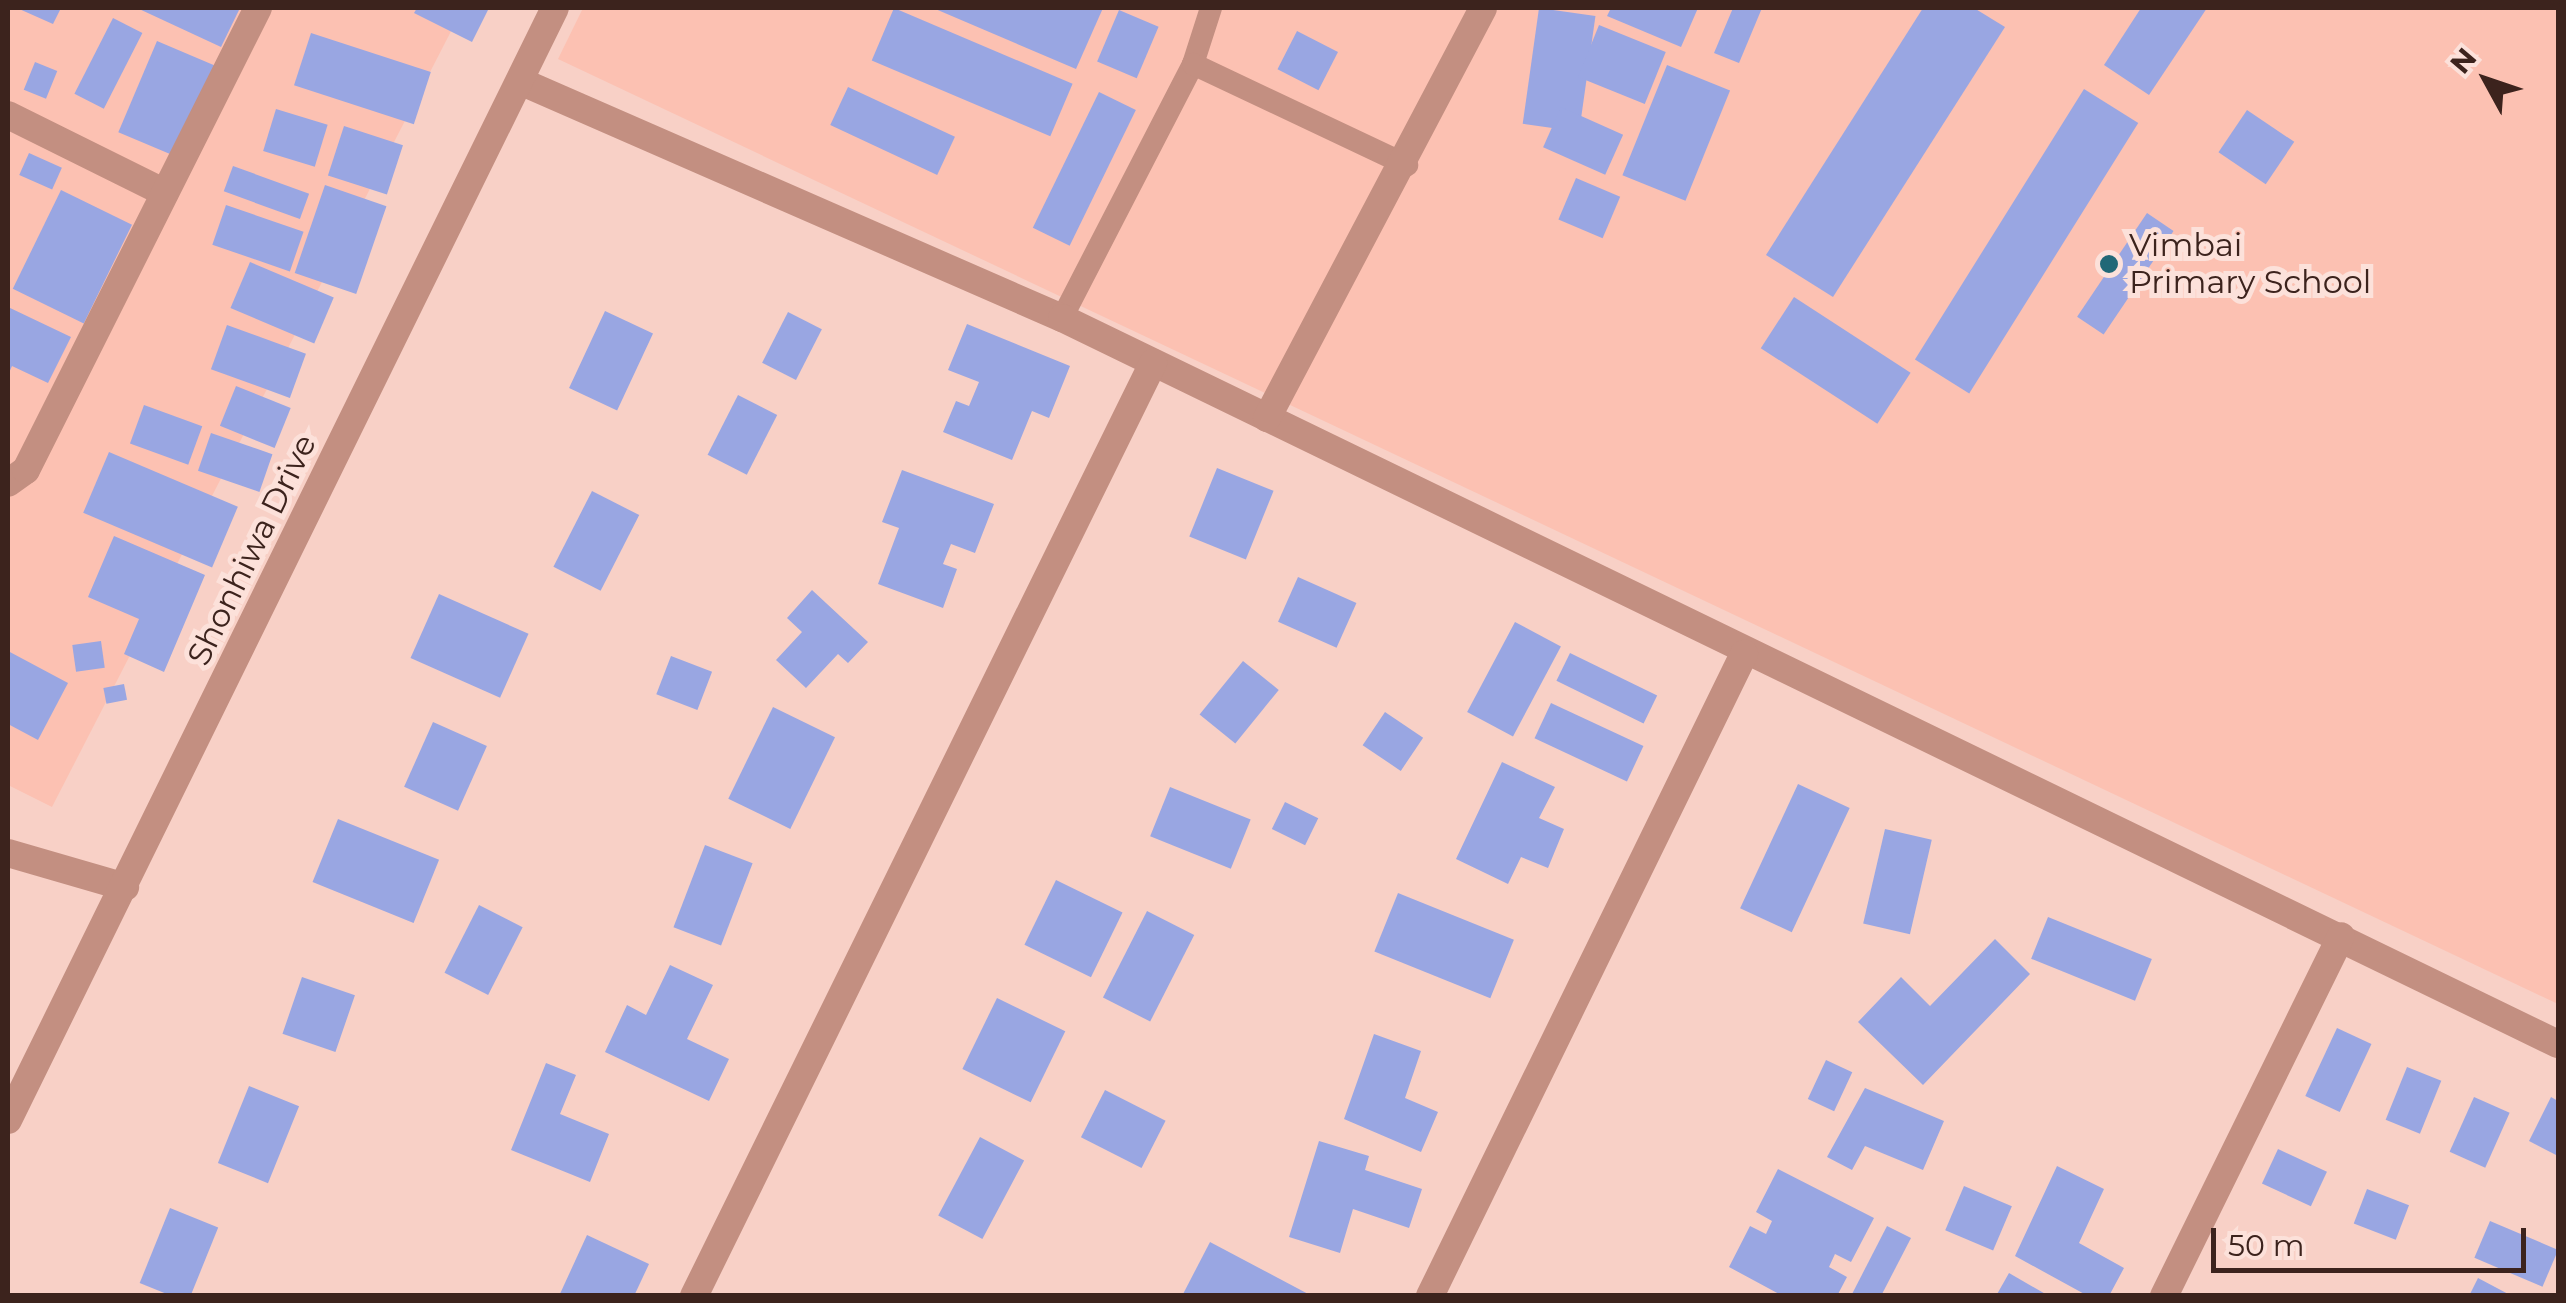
<!DOCTYPE html>
<html>
<head>
<meta charset="utf-8">
<style>
  body { margin:0 }
  #map { position:relative; width:2566px; height:1303px; overflow:hidden; background:#f8d0c6; font-family:Montserrat,sans-serif }
  div>[style] { position:absolute }
  .built>* { inset:0; background:#fcc1b2 }
  .building>* { inset:0; background:#99a6e2; transform-origin:0 0 }
  .service>* { height:22px; margin:-11px; padding:0 11px; transform-origin:11px; border-radius:11px; background:#c38f81 }
  .minor>* { height:28px; margin:-14px; padding:0 14px; transform-origin:14px; border-radius:14px; background:#c38f81 }
  .tertiary>* { height:28px; margin:-14px; padding:0 14px; transform-origin:14px; border-radius:14px; background:#c38f81 }
  .dots>* { width:28px; height:28px; translate:-50% -50%; box-sizing:border-box; border:5px solid #fce1da; border-radius:50% }
  span { translate:-50% -50%; white-space:nowrap; text-align:center; line-height:1.15; -webkit-text-stroke:10px #fce1da; paint-order:stroke }
  .poi-label { font-size:32px; color:#3c231d }
  .left { translate:0 -50%; text-align:left }
  .street-label { font-size:32px; color:#3c231d }
  .frame { position:absolute; inset:0; border:10px solid #3c231d; pointer-events:none }
  .north { position:absolute; left:2436px; top:30px; width:100px; height:100px; -webkit-text-stroke:8px #fce1da; paint-order:stroke; rotate:310deg; font-size:28px; font-weight:700; line-height:40px; text-align:center; color:#3c231d }
  .north::after { content:''; display:block; margin:auto; width:35px; height:45px; background:#3c231d; clip-path:polygon(50% 0,100% 100%,50% 72%,0 100%) }
  .scale { position:absolute; left:2211px; top:1228px; width:315px; height:45px; box-sizing:border-box; border:5px solid #3c231d; border-top:0; padding-left:12px; font-size:30px; line-height:35px; white-space:nowrap; color:#3c231d; -webkit-text-stroke:8px #fce1da; paint-order:stroke }
</style>
</head>
<body>
<div id="map">
  <div class="built">
    <div style="clip-path:polygon(8px 8px,463px 8px,52px 807px,8px 785px)"></div>
    <div style="clip-path:polygon(583px 8px,2558px 8px,2558px 1004px,558px 59px)"></div>
  </div>
  <div class="building">
    <div style="clip-path:polygon(17px 8px,61px 8px,53px 24px)"></div>
    <div style="clip-path:polygon(137px 8px,240px 8px,221px 47px)"></div>
    <div style="clip-path:polygon(417px 8px,489px 8px,472px 42px,414px 13px)"></div>
    <div style="left:894px;top:8px;width:194px;height:57px;rotate:23deg"></div>
    <div style="clip-path:polygon(933px 8px,1103px 8px,1076px 69px)"></div>
    <div style="left:1539px;top:8px;width:57px;height:117px;rotate:8deg"></div>
    <div style="clip-path:polygon(1611px 8px,1698px 8px,1681px 47px,1607px 16px)"></div>
    <div style="clip-path:polygon(1733px 8px,1762px 8px,1739px 63px,1714px 53px)"></div>
    <div style="clip-path:polygon(1923px 8px,1974px 8px,2005px 27px,1833px 297px,1766px 255px)"></div>
    <div style="clip-path:polygon(2141px 8px,2207px 8px,2149px 95px,2104px 65px)"></div>
    <div style="left:1119px;top:10px;width:43px;height:56px;rotate:23deg"></div>
    <div style="left:113px;top:18px;width:33px;height:85px;rotate:27deg"></div>
    <div style="left:1599px;top:25px;width:72px;height:56px;rotate:22deg"></div>
    <div style="left:1297px;top:31px;width:46px;height:43px;rotate:27deg"></div>
    <div style="left:311px;top:33px;width:126px;height:55px;rotate:18deg"></div>
    <div style="left:157px;top:41px;width:71px;height:99px;rotate:23deg"></div>
    <div style="left:35px;top:62px;width:24px;height:30px;rotate:22deg"></div>
    <div style="left:1667px;top:65px;width:68px;height:119px;rotate:22deg"></div>
    <div style="left:848px;top:87px;width:118px;height:42px;rotate:25deg"></div>
    <div style="left:2084px;top:89px;width:64px;height:319px;rotate:32deg"></div>
    <div style="left:1099px;top:92px;width:41px;height:151px;rotate:26deg"></div>
    <div style="left:1561px;top:107px;width:68px;height:44px;rotate:24deg"></div>
    <div style="left:276px;top:109px;width:54px;height:44px;rotate:17deg"></div>
    <div style="left:2247px;top:110px;width:57px;height:51px;rotate:34deg"></div>
    <div style="left:344px;top:126px;width:62px;height:52px;rotate:18deg"></div>
    <div style="left:29px;top:153px;width:36px;height:24px;rotate:24deg"></div>
    <div style="left:233px;top:166px;width:81px;height:27px;rotate:20deg"></div>
    <div style="left:1576px;top:178px;width:48px;height:45px;rotate:23deg"></div>
    <div style="left:325px;top:185px;width:65px;height:93px;rotate:19deg"></div>
    <div style="left:61px;top:190px;width:79px;height:110px;rotate:26deg"></div>
    <div style="left:226px;top:205px;width:82px;height:42px;rotate:19deg"></div>
    <div style="left:2147px;top:213px;width:32px;height:125px;rotate:34deg"></div>
    <div style="left:250px;top:262px;width:91px;height:50px;rotate:23deg"></div>
    <div style="left:1794px;top:297px;width:139px;height:61px;rotate:33deg"></div>
    <div style="clip-path:polygon(8px 307px,71px 337px,48px 383px,12px 366px,8px 375px)"></div>
    <div style="left:605px;top:311px;width:53px;height:85px;rotate:25deg"></div>
    <div style="left:788px;top:312px;width:38px;height:57px;rotate:27deg"></div>
    <div style="clip-path:polygon(967px 324px,1070px 366px,1049px 418px,1032px 411px,1012px 460px,943px 432px,956px 401px,969px 406px,979px 382px,948px 370px)"></div>
    <div style="left:227px;top:325px;width:84px;height:47px;rotate:20deg"></div>
    <div style="left:236px;top:386px;width:59px;height:43px;rotate:22deg"></div>
    <div style="left:738px;top:395px;width:44px;height:67px;rotate:27deg"></div>
    <div style="left:144px;top:405px;width:62px;height:41px;rotate:20deg"></div>
    <div style="left:211px;top:433px;width:65px;height:40px;rotate:19deg"></div>
    <div style="left:109px;top:452px;width:140px;height:66px;rotate:23deg"></div>
    <div style="left:1217px;top:468px;width:61px;height:74px;rotate:22deg"></div>
    <div style="clip-path:polygon(902px 470px,994px 504px,975px 553px,951px 544px,943px 564px,957px 569px,943px 608px,878px 584px,899px 528px,882px 522px)"></div>
    <div style="left:592px;top:491px;width:53px;height:85px;rotate:27deg"></div>
    <div style="clip-path:polygon(114px 536px,205px 575px,164px 672px,124px 654px,139px 619px,88px 597px)"></div>
    <div style="left:1298px;top:577px;width:64px;height:49px;rotate:24deg"></div>
    <div style="clip-path:polygon(812px 590px,868px 642px,848px 663px,838px 654px,806px 688px,776px 660px,802px 632px,787px 618px)"></div>
    <div style="left:439px;top:594px;width:98px;height:70px;rotate:24deg"></div>
    <div style="left:1515px;top:622px;width:52px;height:102px;rotate:28deg"></div>
    <div style="left:101px;top:641px;width:27px;height:29px;rotate:82deg"></div>
    <div style="clip-path:polygon(8px 651px,68px 683px,38px 740px,8px 724px)"></div>
    <div style="left:1570px;top:653px;width:97px;height:31px;rotate:26deg"></div>
    <div style="left:671px;top:656px;width:44px;height:41px;rotate:21deg"></div>
    <div style="left:1243px;top:661px;width:46px;height:69px;rotate:39deg"></div>
    <div style="left:124px;top:684px;width:16px;height:21px;rotate:79deg"></div>
    <div style="left:1551px;top:703px;width:102px;height:39px;rotate:25deg"></div>
    <div style="left:773px;top:707px;width:69px;height:102px;rotate:26deg"></div>
    <div style="left:1385px;top:712px;width:46px;height:40px;rotate:34deg"></div>
    <div style="left:433px;top:722px;width:59px;height:71px;rotate:24deg"></div>
    <div style="clip-path:polygon(1502px 762px,1555px 787px,1539px 818px,1564px 829px,1548px 868px,1521px 857px,1508px 884px,1456px 859px)"></div>
    <div style="left:1798px;top:784px;width:57px;height:137px;rotate:25deg"></div>
    <div style="left:1170px;top:787px;width:87px;height:53px;rotate:22deg"></div>
    <div style="left:1285px;top:802px;width:37px;height:30px;rotate:26deg"></div>
    <div style="left:338px;top:819px;width:109px;height:68px;rotate:22deg"></div>
    <div style="left:1885px;top:829px;width:48px;height:97px;rotate:13deg"></div>
    <div style="left:705px;top:845px;width:51px;height:88px;rotate:21deg"></div>
    <div style="left:1056px;top:880px;width:74px;height:72px;rotate:26deg"></div>
    <div style="left:1398px;top:893px;width:125px;height:63px;rotate:22deg"></div>
    <div style="left:479px;top:905px;width:49px;height:76px;rotate:27deg"></div>
    <div style="left:1147px;top:911px;width:53px;height:97px;rotate:27deg"></div>
    <div style="left:2048px;top:917px;width:112px;height:45px;rotate:22deg"></div>
    <div style="clip-path:polygon(1995px 939px,2030px 974px,1923px 1085px,1858px 1022px,1901px 977px,1930px 1006px)"></div>
    <div style="clip-path:polygon(670px 965px,713px 985px,687px 1039px,729px 1059px,709px 1101px,605px 1052px,627px 1005px,646px 1015px)"></div>
    <div style="left:302px;top:977px;width:56px;height:60px;rotate:19deg"></div>
    <div style="left:997px;top:998px;width:76px;height:79px;rotate:26deg"></div>
    <div style="left:2337px;top:1028px;width:38px;height:75px;rotate:25deg"></div>
    <div style="clip-path:polygon(1374px 1034px,1421px 1051px,1405px 1098px,1438px 1112px,1421px 1152px,1344px 1119px)"></div>
    <div style="left:1826px;top:1060px;width:29px;height:43px;rotate:25deg"></div>
    <div style="clip-path:polygon(546px 1063px,576px 1075px,560px 1114px,609px 1134px,590px 1182px,511px 1150px)"></div>
    <div style="left:2407px;top:1067px;width:37px;height:57px;rotate:22deg"></div>
    <div style="left:249px;top:1086px;width:54px;height:83px;rotate:22deg"></div>
    <div style="clip-path:polygon(1865px 1088px,1944px 1121px,1923px 1170px,1865px 1146px,1852px 1170px,1827px 1157px)"></div>
    <div style="left:1105px;top:1090px;width:68px;height:53px;rotate:27deg"></div>
    <div style="left:2474px;top:1097px;width:39px;height:60px;rotate:24deg"></div>
    <div style="clip-path:polygon(2551px 1097px,2558px 1101px,2558px 1156px,2529px 1141px)"></div>
    <div style="left:980px;top:1137px;width:50px;height:89px;rotate:28deg"></div>
    <div style="clip-path:polygon(1319px 1141px,1369px 1156px,1365px 1170px,1422px 1189px,1409px 1228px,1353px 1209px,1340px 1253px,1289px 1237px)"></div>
    <div style="left:2278px;top:1149px;width:54px;height:38px;rotate:25deg"></div>
    <div style="clip-path:polygon(2057px 1166px,2104px 1189px,2079px 1243px,2124px 1268px,2109px 1296px,2088px 1296px,2015px 1256px)"></div>
    <div style="clip-path:polygon(1778px 1169px,1874px 1218px,1851px 1262px,1835px 1254px,1829px 1267px,1847px 1277px,1837px 1296px,1783px 1296px,1729px 1267px,1750px 1226px,1766px 1234px,1772px 1221px,1756px 1212px)"></div>
    <div style="left:1964px;top:1186px;width:52px;height:48px;rotate:23deg"></div>
    <div style="left:2367px;top:1189px;width:45px;height:37px;rotate:21deg"></div>
    <div style="left:170px;top:1208px;width:52px;height:81px;rotate:22deg"></div>
    <div style="left:2490px;top:1221px;width:74px;height:40px;rotate:23deg"></div>
    <div style="clip-path:polygon(1887px 1226px,1911px 1238px,1881px 1296px,1851px 1296px)"></div>
    <div style="clip-path:polygon(587px 1235px,649px 1264px,634px 1296px,559px 1296px)"></div>
    <div style="clip-path:polygon(1210px 1242px,1312px 1296px,1182px 1296px)"></div>
    <div style="clip-path:polygon(2009px 1273px,2049px 1296px,1996px 1296px)"></div>
    <div style="clip-path:polygon(2478px 1278px,2512px 1296px,2469px 1296px)"></div>
  </div>
  <div class="service">
    <div style="left:1193px;top:64px;width:59px;rotate:-72.2deg"></div>
    <div style="left:1062px;top:318px;width:286px;rotate:-62.7deg"></div>
    <div style="left:1193px;top:64px;width:237px;rotate:25.3deg"></div>
  </div>
  <div class="minor">
    <div style="left:522px;top:82px;width:589px;rotate:23.61deg"></div>
    <div style="left:1062px;top:318px;width:1663px;rotate:25.89deg"></div>
    <div style="left:8px;top:115px;width:175px;rotate:26.4deg"></div>
    <div style="left:1267px;top:418px;width:463px;rotate:-62.2deg"></div>
    <div style="left:8px;top:483px;width:22px;rotate:-36deg"></div>
    <div style="left:26px;top:470px;width:517px;rotate:-63.34deg"></div>
    <div style="left:8px;top:853px;width:122px;rotate:16.2deg"></div>
    <div style="left:694px;top:1296px;width:1040px;rotate:-63.8deg"></div>
    <div style="left:1430px;top:1296px;width:715px;rotate:-63.94deg"></div>
    <div style="left:2164px;top:1296px;width:401px;rotate:-63.8deg"></div>
  </div>
  <div class="tertiary">
    <div style="left:8px;top:1120px;width:1239px;rotate:-63.81deg"></div>
  </div>
  <div class="dots">
    <div style="left:2109px;top:264px;background:#216877"></div>
  </div>
  <div class="poi-label">
    <span class="left" style="left:2129px;top:264px">Vimbai<br>Primary School</span>
  </div>
  <div class="street-label">
    <span style="left:252px;top:550px;rotate:-64deg">Shonhiwa Drive</span>
  </div>
  <div class="frame"></div>
  <div class="north">N</div>
  <div class="scale">50 m</div>
</div>
</body>
</html>
